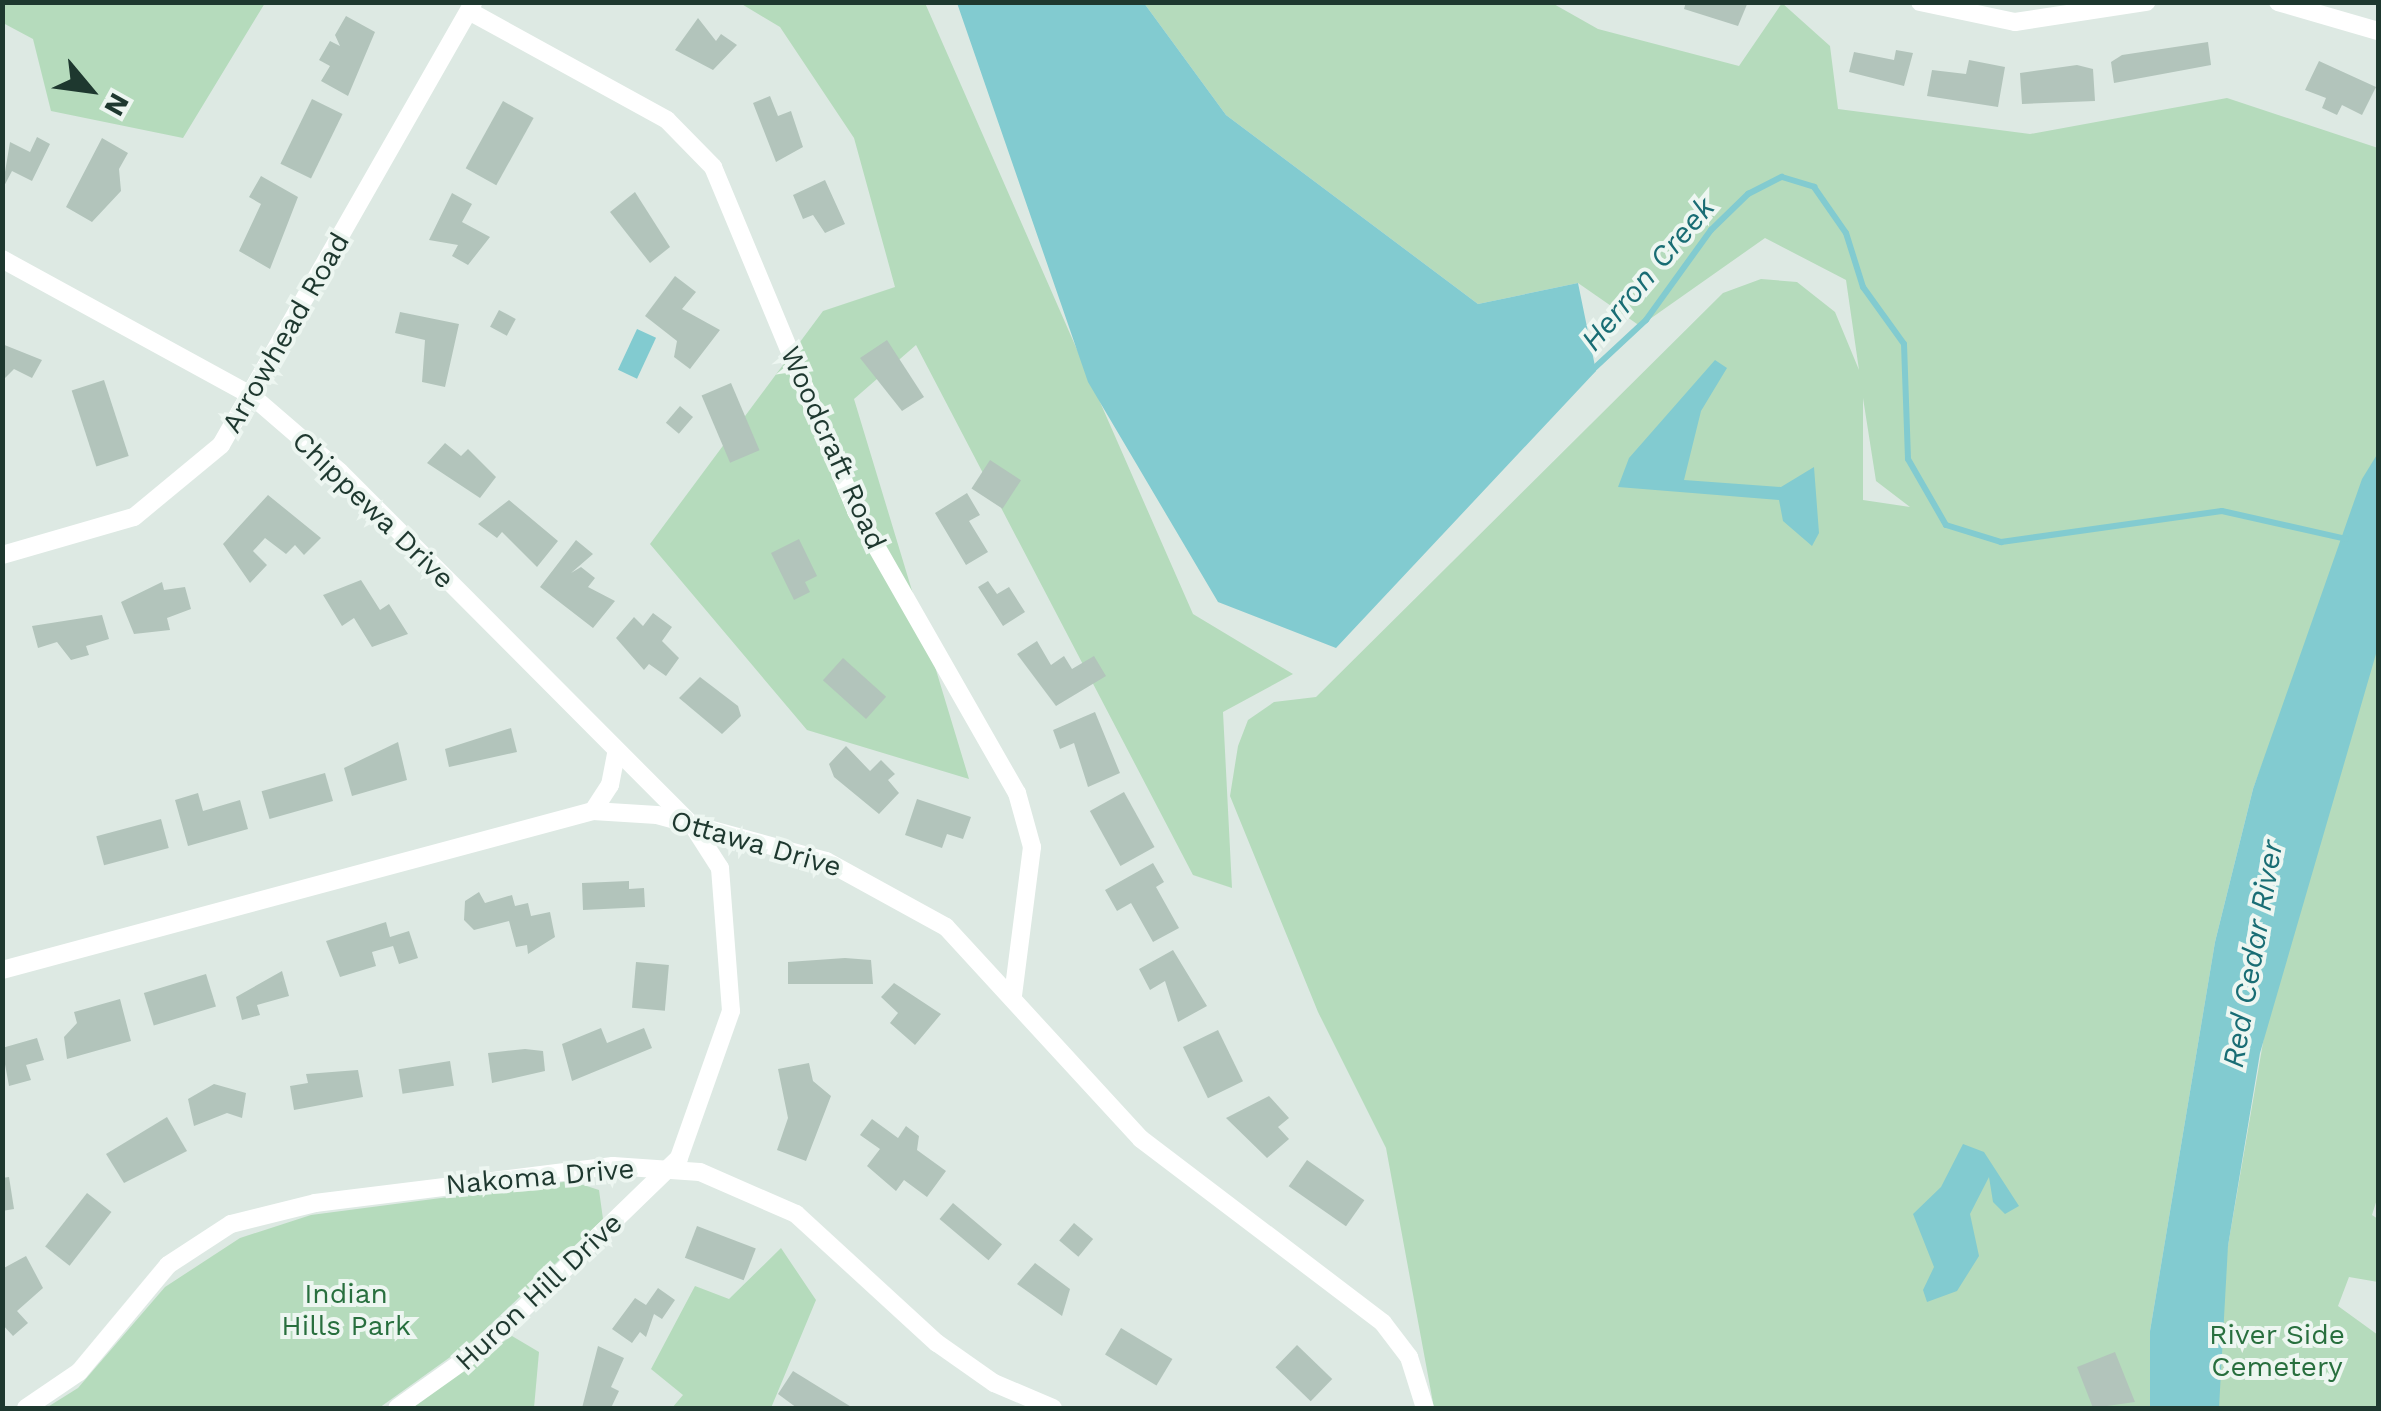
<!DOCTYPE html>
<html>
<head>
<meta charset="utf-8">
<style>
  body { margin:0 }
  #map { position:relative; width:2381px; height:1411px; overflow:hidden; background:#dde9e3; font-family:"Work Sans",sans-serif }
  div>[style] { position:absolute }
  .green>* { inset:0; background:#b5dbbc }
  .water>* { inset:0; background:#82cbd0; transform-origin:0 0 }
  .stream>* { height:6px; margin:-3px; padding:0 3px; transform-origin:3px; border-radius:3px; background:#82cbd0 }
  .building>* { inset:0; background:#b2c4bb; transform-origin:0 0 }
  .street>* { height:18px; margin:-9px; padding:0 9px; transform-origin:9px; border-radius:9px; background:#fff }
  span { translate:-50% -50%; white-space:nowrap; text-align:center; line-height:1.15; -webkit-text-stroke:8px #edf6f1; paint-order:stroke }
  .street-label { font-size:28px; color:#1e382f }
  .park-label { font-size:28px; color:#286f3e }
  .water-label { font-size:30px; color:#196d74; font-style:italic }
  .frame { position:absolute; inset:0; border:5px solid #1e382f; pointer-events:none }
  .north { position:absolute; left:40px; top:40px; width:100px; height:100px; -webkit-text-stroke:8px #edf6f1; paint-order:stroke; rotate:119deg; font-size:28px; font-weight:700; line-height:40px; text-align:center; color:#1e382f }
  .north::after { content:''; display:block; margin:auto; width:35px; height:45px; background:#1e382f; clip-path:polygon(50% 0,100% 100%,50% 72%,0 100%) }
</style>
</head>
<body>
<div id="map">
  <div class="green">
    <div style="clip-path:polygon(2px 3px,3px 2px,265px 3px,183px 138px,51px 111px,33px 39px,3px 23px)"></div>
    <div style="clip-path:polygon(740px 3px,925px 3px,1193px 614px,1293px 674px,1223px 712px,1232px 888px,1193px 875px,916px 345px,854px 399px,969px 779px,807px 730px,650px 544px,823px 311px,895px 287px,854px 138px,780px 27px)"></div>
    <div style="clip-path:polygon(evenodd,1144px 3px,1552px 3px,1598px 29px,1739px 66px,1782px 3px,1830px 46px,1838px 109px,2030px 134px,2227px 98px,2378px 148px,2378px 1196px,2372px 1215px,2378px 1219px,2378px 1282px,2349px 1277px,2338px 1306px,2378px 1335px,2378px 1408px,2200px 1408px,2291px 880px,2353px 672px,2319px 612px,2253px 789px,2215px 942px,2150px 1331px,2150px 1408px,1434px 1408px,1386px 1148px,1318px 1012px,1230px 796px,1238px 746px,1248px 720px,1274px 702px,1316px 697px,1723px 293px,1761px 279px,1797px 282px,1835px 312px,1859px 370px,1846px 280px,1765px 238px,1640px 326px,1578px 283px,1478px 304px,1226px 115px,1144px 3px,1863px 398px,1876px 481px,1910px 507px,1863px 500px,1863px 398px)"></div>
    <div style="clip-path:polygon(571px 1181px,599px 1190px,603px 1219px,474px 1340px,379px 1408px,46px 1408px,78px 1388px,165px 1287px,240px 1238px,311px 1215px)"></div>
    <div style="clip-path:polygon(781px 1248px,816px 1300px,771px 1408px,672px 1408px,683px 1395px,651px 1369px,695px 1286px,729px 1299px)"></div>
    <div style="clip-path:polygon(512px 1336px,539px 1352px,534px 1408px,406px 1408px)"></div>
  </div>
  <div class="water">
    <div style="clip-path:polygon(957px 3px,1144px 3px,1226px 115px,1478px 304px,1578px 283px,1596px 371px,1336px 648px,1218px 602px,1088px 382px)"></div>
    <div style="left:637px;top:329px;width:21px;height:45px;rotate:25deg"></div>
    <div style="clip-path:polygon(1715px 360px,1727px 368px,1701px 411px,1684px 480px,1781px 487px,1814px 467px,1819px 533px,1812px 546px,1783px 521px,1779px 500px,1618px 487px,1629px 458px)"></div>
    <div style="clip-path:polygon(2378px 453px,2378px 647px,2260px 1053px,2228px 1246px,2219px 1408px,2150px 1408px,2150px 1331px,2215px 942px,2253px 789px,2362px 479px)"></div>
    <div style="clip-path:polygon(1963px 1144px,1984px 1152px,2019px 1206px,2005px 1214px,1993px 1202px,1989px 1177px,1970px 1214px,1979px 1256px,1957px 1291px,1927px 1302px,1923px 1290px,1934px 1267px,1913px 1214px,1941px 1187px)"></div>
  </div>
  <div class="stream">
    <div style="left:1589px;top:373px;width:78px;rotate:-42.9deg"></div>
    <div style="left:1646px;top:320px;width:111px;rotate:-54.2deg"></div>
    <div style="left:1711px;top:230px;width:52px;rotate:-44.2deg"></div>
    <div style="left:1748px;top:194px;width:38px;rotate:-27deg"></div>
    <div style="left:1782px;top:177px;width:34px;rotate:17deg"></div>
    <div style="left:1814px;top:187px;width:56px;rotate:55.2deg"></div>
    <div style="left:1846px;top:233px;width:57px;rotate:72.5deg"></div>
    <div style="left:1863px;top:287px;width:70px;rotate:54.3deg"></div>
    <div style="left:1904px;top:344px;width:115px;rotate:88deg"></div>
    <div style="left:1908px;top:459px;width:76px;rotate:60.1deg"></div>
    <div style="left:1946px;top:525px;width:58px;rotate:17.2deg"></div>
    <div style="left:2001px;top:542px;width:223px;rotate:-8deg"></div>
    <div style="left:2222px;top:511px;width:127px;rotate:12.7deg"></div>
  </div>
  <div class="building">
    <div style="clip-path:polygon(1686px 2px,1748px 2px,1738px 26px,1684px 9px)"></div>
    <div style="clip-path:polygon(346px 16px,375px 32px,348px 96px,321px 81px,330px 66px,319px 60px,330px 41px,340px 46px,335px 35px)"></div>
    <div style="clip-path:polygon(698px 18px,716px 41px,721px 34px,737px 45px,713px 70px,675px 50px)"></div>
    <div style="clip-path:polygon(2208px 42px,2211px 65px,2114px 83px,2111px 62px,2122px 55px)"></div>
    <div style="clip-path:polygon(1896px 50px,1913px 53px,1904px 86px,1849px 72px,1854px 52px,1894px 60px)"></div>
    <div style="clip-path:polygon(1969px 60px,2005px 67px,1998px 107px,1927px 96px,1932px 70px,1966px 74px)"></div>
    <div style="clip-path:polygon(2319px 61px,2376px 87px,2362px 115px,2342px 105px,2337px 115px,2322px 108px,2326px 98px,2305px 90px)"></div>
    <div style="clip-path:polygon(2077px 65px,2093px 69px,2095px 101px,2022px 104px,2020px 73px)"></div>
    <div style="clip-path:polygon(770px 96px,778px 116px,791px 111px,803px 147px,776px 162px,753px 103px)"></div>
    <div style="left:312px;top:99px;width:34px;height:72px;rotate:26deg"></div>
    <div style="left:503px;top:101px;width:35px;height:77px;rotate:29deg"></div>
    <div style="clip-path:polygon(37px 137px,50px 144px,32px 181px,12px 171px,2px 190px,10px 142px,30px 152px)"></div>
    <div style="clip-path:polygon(102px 138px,128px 153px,119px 169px,121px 191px,92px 222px,66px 207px)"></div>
    <div style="clip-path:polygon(261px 176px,298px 197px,270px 269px,239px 251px,261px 204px,249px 197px)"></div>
    <div style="clip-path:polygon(825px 180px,845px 224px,825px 233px,813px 215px,803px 219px,793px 195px)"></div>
    <div style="clip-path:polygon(635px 192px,670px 247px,650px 263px,610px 212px)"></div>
    <div style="clip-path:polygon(452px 193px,472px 204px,462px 222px,490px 237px,468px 265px,452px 256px,458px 245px,429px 240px)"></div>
    <div style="clip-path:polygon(675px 276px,696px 292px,682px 309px,720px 330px,690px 369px,674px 357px,677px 341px,645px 316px)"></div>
    <div style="left:499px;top:310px;width:19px;height:19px;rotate:28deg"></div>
    <div style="clip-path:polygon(400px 312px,459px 324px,445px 387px,422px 382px,425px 340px,395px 333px)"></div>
    <div style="clip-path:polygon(887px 340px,924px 397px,902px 411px,860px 358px)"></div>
    <div style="clip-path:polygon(2px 344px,42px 360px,32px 378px,14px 369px,2px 381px)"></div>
    <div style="left:104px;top:380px;width:80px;height:34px;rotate:72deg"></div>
    <div style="left:731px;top:383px;width:73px;height:32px;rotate:67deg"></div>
    <div style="left:680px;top:406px;width:17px;height:22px;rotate:40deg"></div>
    <div style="clip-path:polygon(445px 443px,461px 456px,468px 449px,496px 477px,480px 498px,427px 463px)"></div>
    <div style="left:990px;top:460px;width:37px;height:34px;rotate:33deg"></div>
    <div style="clip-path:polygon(967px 493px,980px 515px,969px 521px,988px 552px,966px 565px,935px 513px)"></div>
    <div style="clip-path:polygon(268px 495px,321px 538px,304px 555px,295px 545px,286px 554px,265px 538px,253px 551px,267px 565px,250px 583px,223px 544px)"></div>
    <div style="clip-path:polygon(509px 500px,558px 541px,537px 567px,502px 532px,497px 538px,478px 524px)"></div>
    <div style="clip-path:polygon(799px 539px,817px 576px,805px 582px,810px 592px,794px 600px,771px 553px)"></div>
    <div style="clip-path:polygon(576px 540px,593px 554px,571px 573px,581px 567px,595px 578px,588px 587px,615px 601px,593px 628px,540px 587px)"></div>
    <div style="clip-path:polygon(361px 580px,380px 610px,389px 604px,408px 634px,372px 647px,354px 618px,342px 626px,323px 595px)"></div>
    <div style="clip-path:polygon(988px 581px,997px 594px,1009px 587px,1025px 612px,1003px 626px,978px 587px)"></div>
    <div style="clip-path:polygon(162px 582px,164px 590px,185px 587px,191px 609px,167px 618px,170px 630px,134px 634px,121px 602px)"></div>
    <div style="clip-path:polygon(653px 613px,672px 627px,662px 641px,679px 658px,666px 676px,649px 664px,644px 670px,616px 638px,634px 617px,643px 626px)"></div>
    <div style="clip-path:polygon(102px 615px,109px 639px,86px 646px,89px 655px,71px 660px,57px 642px,38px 648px,32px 626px)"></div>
    <div style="clip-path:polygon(1037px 641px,1051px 665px,1064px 656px,1072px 669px,1094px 656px,1106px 676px,1056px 706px,1017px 654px)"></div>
    <div style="left:843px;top:658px;width:58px;height:30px;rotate:42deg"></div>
    <div style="clip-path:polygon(700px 677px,738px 706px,741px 716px,722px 734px,679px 698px)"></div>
    <div style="clip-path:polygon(1095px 712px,1120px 773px,1088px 787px,1074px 743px,1060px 749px,1053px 730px)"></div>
    <div style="clip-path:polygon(511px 728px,517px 752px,449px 767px,445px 749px)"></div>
    <div style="clip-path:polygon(398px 742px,407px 780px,352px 796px,344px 768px)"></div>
    <div style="clip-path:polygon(846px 746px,870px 771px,881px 760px,895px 774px,888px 780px,899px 793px,879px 814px,834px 777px,829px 764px)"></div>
    <div style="left:325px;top:773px;width:29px;height:66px;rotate:74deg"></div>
    <div style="left:1124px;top:792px;width:63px;height:39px;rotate:61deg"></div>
    <div style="clip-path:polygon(198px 793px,203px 811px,240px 800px,248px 829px,188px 846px,175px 800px)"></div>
    <div style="clip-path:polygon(917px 799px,971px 817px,963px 839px,947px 834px,942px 848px,905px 835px)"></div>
    <div style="left:161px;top:819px;width:30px;height:67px;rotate:75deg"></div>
    <div style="clip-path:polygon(1153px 863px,1164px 882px,1156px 887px,1179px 928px,1153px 942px,1131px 903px,1117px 911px,1105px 890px)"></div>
    <div style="clip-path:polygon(629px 881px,629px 889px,644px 888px,645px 907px,583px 910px,582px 883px)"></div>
    <div style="clip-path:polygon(479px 892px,485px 903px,512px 895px,515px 906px,528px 903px,531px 916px,550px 912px,555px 937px,528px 954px,527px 945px,516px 947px,509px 921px,474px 930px,464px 920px,465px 901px)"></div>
    <div style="clip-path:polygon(386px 922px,390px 937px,409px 931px,418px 958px,399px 964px,393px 946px,372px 952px,376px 966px,340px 977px,326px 941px)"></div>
    <div style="clip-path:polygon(1173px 950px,1207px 1006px,1178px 1022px,1165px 981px,1150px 990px,1139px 969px)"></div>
    <div style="clip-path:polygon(845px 958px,871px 960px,873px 984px,788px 984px,788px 962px)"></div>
    <div style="left:636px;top:962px;width:33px;height:46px;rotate:5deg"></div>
    <div style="clip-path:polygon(282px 971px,289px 996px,257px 1005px,260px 1015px,242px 1020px,236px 997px)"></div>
    <div style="left:206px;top:974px;width:34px;height:65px;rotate:73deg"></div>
    <div style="clip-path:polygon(894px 983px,941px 1014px,915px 1045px,890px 1023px,898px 1013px,881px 997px)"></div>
    <div style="clip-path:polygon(120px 999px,131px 1041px,67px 1059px,64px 1037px,77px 1023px,74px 1012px)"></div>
    <div style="clip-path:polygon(601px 1028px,607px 1043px,644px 1028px,652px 1048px,572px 1081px,562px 1044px)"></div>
    <div style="left:1218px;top:1030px;width:57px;height:39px;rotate:64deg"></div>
    <div style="clip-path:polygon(37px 1038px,44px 1060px,26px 1065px,31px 1080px,9px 1086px,2px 1048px)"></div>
    <div style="clip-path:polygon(525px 1049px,543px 1051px,545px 1071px,492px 1083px,488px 1053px)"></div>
    <div style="left:450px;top:1061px;width:25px;height:52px;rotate:81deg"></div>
    <div style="clip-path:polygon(809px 1063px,813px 1081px,831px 1096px,806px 1161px,777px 1150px,788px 1118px,778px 1069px)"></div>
    <div style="clip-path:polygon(358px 1070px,363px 1097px,294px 1110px,290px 1086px,308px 1083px,306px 1074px)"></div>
    <div style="clip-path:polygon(214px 1084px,246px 1093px,242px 1118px,227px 1113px,194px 1126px,188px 1099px)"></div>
    <div style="clip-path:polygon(1269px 1096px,1289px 1118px,1278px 1127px,1289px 1139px,1267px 1158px,1226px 1118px)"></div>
    <div style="clip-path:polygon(167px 1117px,187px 1151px,124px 1183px,106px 1154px)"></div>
    <div style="clip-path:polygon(872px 1119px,898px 1138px,906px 1126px,919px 1136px,917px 1150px,946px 1171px,927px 1197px,904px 1180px,896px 1191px,867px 1166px,880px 1149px,860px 1135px)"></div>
    <div style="left:1307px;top:1160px;width:70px;height:32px;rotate:35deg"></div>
    <div style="clip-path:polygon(9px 1177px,14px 1209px,2px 1211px,2px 1178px)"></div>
    <div style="left:87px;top:1193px;width:31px;height:68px;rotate:38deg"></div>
    <div style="left:953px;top:1203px;width:64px;height:21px;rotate:40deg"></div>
    <div style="left:1074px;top:1223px;width:25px;height:23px;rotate:40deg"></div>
    <div style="left:697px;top:1226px;width:63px;height:34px;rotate:21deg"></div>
    <div style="clip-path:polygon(26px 1256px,43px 1288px,17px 1311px,28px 1323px,13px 1336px,2px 1324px,2px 1269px)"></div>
    <div style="clip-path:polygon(1035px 1263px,1070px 1289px,1062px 1316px,1017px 1284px)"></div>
    <div style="clip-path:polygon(658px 1288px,675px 1300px,662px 1319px,654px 1314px,646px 1337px,640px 1332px,632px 1343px,612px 1329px,635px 1298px,646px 1305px)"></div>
    <div style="left:1121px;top:1328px;width:60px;height:31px;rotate:31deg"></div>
    <div style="left:1297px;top:1345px;width:49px;height:31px;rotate:44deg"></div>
    <div style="clip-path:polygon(598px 1346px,624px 1358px,611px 1387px,619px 1391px,611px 1408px,582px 1408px)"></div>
    <div style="clip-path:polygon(2115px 1352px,2135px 1402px,2093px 1408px,2077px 1367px)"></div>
    <div style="clip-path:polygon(793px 1371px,853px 1408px,797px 1408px,778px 1394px)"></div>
  </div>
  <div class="street">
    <div style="left:1920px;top:2px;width:97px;rotate:11.9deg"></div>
    <div style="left:2015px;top:22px;width:133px;rotate:-8.7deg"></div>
    <div style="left:2278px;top:2px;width:104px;rotate:16.2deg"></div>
    <div style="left:469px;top:11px;width:226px;rotate:28.8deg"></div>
    <div style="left:667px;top:120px;width:66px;rotate:45.6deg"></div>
    <div style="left:713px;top:167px;width:373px;rotate:67.4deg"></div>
    <div style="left:856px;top:511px;width:325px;rotate:60.3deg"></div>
    <div style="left:1017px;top:793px;width:56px;rotate:74.5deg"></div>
    <div style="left:1032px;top:847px;width:150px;rotate:97.3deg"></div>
    <div style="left:2px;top:259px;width:285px;rotate:28.7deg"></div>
    <div style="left:252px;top:396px;width:116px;rotate:40.8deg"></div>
    <div style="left:340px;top:472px;width:500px;rotate:45.1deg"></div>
    <div style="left:693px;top:826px;width:50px;rotate:57.3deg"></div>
    <div style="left:720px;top:868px;width:143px;rotate:85.6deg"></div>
    <div style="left:731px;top:1011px;width:156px;rotate:109.5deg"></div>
    <div style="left:679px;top:1158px;width:267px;rotate:135.9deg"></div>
    <div style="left:487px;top:1344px;width:110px;rotate:144.6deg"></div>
    <div style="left:2px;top:555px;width:137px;rotate:-16.1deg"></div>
    <div style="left:134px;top:517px;width:113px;rotate:-39.6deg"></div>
    <div style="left:221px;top:445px;width:509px;rotate:-60.31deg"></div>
    <div style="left:593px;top:811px;width:31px;rotate:-57deg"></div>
    <div style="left:610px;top:785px;width:32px;rotate:-79deg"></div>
    <div style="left:2px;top:970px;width:612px;rotate:-15.06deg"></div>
    <div style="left:593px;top:811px;width:64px;rotate:3.6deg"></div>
    <div style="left:657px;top:815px;width:175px;rotate:15.2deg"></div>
    <div style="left:826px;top:861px;width:137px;rotate:28.8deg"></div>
    <div style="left:946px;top:927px;width:288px;rotate:47.4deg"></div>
    <div style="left:1141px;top:1139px;width:304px;rotate:37.2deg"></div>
    <div style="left:1383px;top:1323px;width:43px;rotate:52.6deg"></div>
    <div style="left:1409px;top:1357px;width:53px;rotate:72.6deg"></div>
    <div style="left:26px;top:1408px;width:64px;rotate:-34.2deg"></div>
    <div style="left:79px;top:1372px;width:139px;rotate:-50.2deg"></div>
    <div style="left:168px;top:1265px;width:75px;rotate:-33.1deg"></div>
    <div style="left:231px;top:1224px;width:87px;rotate:-14deg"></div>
    <div style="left:315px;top:1203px;width:300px;rotate:-7.1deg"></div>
    <div style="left:613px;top:1166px;width:87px;rotate:3.9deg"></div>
    <div style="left:700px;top:1172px;width:105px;rotate:23.6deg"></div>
    <div style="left:796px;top:1214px;width:191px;rotate:42.5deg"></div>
    <div style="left:937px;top:1343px;width:70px;rotate:35.1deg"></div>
    <div style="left:994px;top:1383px;width:64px;rotate:23deg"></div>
  </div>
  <div class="street-label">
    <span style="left:286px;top:333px;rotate:-60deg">Arrowhead Road</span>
    <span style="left:833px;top:448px;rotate:66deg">Woodcraft Road</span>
    <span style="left:373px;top:510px;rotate:44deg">Chippewa Drive</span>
    <span style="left:756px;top:844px;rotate:16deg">Ottawa Drive</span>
    <span style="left:540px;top:1177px;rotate:-5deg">Nakoma Drive</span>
    <span style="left:539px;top:1292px;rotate:-43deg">Huron Hill Drive</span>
  </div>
  <div class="park-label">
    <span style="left:346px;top:1310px">Indian<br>Hills Park</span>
    <span style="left:2277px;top:1351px">River Side<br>Cemetery</span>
  </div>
  <div class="water-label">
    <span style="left:1648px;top:274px;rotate:-50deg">Herron Creek</span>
    <span style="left:2253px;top:954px;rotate:-80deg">Red Cedar River</span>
  </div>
  <div class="frame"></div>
  <div class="north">N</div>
</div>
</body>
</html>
